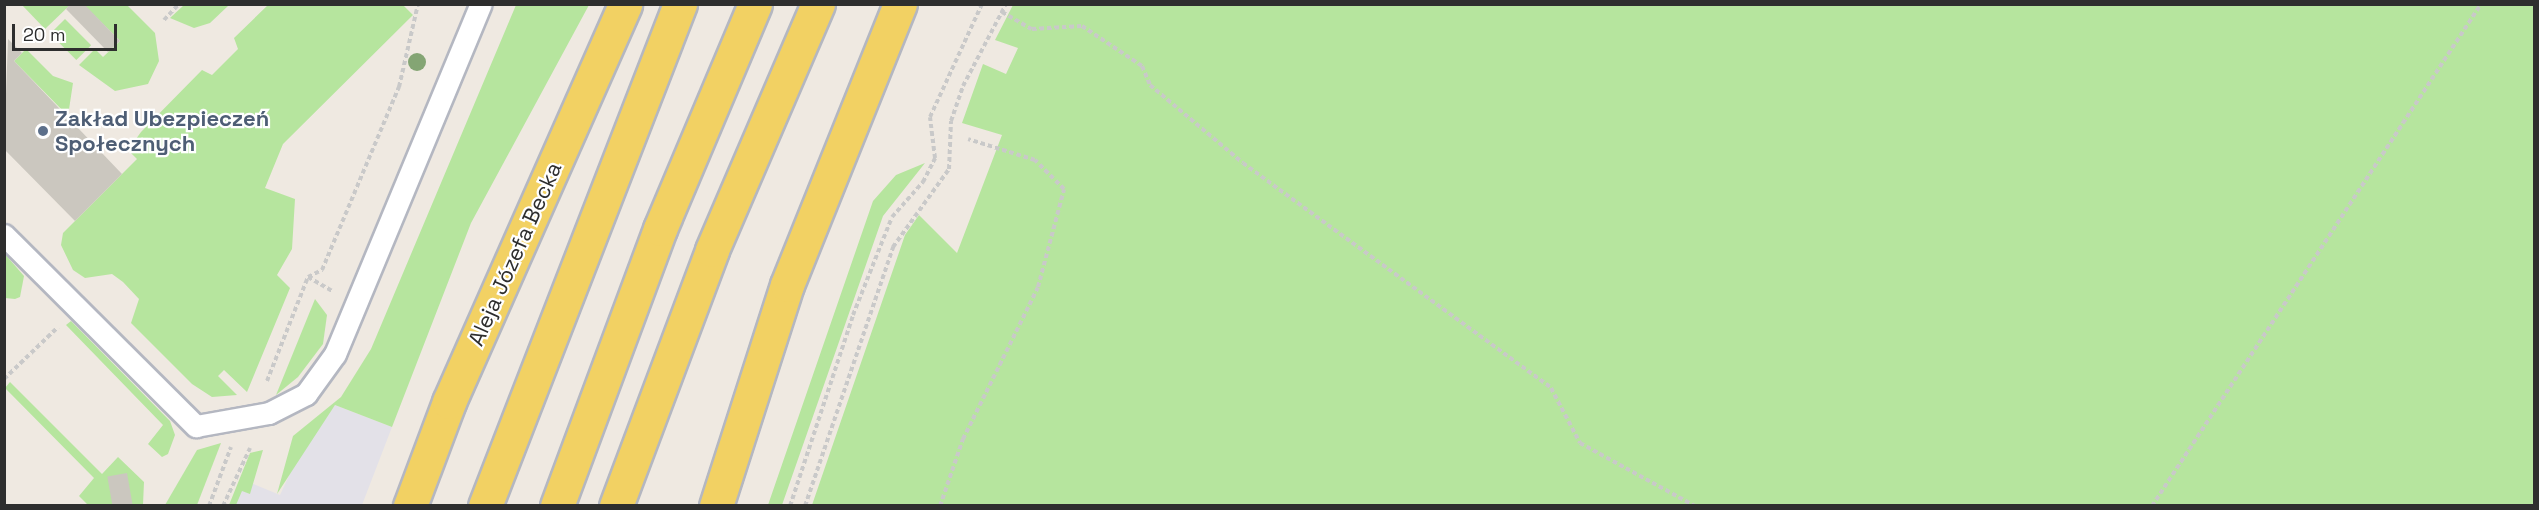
<!DOCTYPE html>
<html>
<head>
<meta charset="utf-8">
<style>
  body { margin:0 }
  #map { position:relative; width:2539px; height:510px; overflow:hidden; background:#efe9e1; font-family:"Space Grotesk",sans-serif }
  div>[style] { position:absolute }
  .industrial>* { inset:0; background:#e3e1e8 }
  .green>* { inset:0; background:#b6e59e; transform-origin:0 0 }
  .building>* { inset:0; background:#cbc7bf; transform-origin:0 0 }
  .path>* { height:4px; margin-top:-2px; transform-origin:0; background:repeating-linear-gradient(90deg,#c9c9c9 0 4.5px,transparent 0 7.5px) }
  .roads { filter:drop-shadow(2px 0 #b4b7c1) drop-shadow(-2px 0 #b4b7c1) drop-shadow(0 2px #b4b7c1) drop-shadow(0 -2px #b4b7c1) }
  .lane>* { height:21px; margin:-10.5px; padding:0 10.5px; transform-origin:10.5px; border-radius:10.5px; background:#fff }
  .primary>* { height:33px; margin:-16.5px; padding:0 16.5px; transform-origin:16.5px; border-radius:16.5px; background:#f2d163 }
  .trees>* { width:18px; height:18px; margin:-9px; border-radius:50%; background:#84a574 }
  .dots>* { width:16px; height:16px; translate:-50% -50%; box-sizing:border-box; border:3px solid #fff; border-radius:50% }
  span { translate:-50% -50%; white-space:nowrap; text-align:center; line-height:1.15; -webkit-text-stroke:4.5px #fff; paint-order:stroke }
  .service-label { font-size:22px; color:#4e5e75; font-weight:700 }
  .left { translate:0 -50%; text-align:left }
  .street-label { font-size:22px; color:#2e2e2e }
  .frame { position:absolute; inset:0; border:6px solid #2e2e2e; pointer-events:none }
  .scale { position:absolute; left:12px; top:24px; width:105px; height:27px; box-sizing:border-box; border:3px solid #2e2e2e; border-top:0; padding-left:8px; font-size:18px; line-height:21px; white-space:nowrap; color:#2e2e2e; -webkit-text-stroke:4px #fff; paint-order:stroke }
</style>
</head>
<body>
<div id="map">
  <div class="industrial">
    <div style="clip-path:polygon(335px 405px,392px 427px,362px 505px,234px 506px,244px 480px,280px 495px,294px 465px)"></div>
  </div>
  <div class="green">
    <div style="clip-path:polygon(21px 4px,70px 5px,45px 29px)"></div>
    <div style="clip-path:polygon(84px 5px,127px 5px,155px 33px,159px 61px,148px 84px,115px 91px,79px 65px,95px 49px,103px 57px,120px 41px)"></div>
    <div style="clip-path:polygon(184px 5px,227px 4px,228px 6px,210px 23px,194px 28px,170px 18px)"></div>
    <div style="clip-path:polygon(268px 5px,403px 5px,413px 15px,283px 144px,265px 188px,295px 199px,292px 249px,277px 275px,290px 288px,247px 392px,224px 370px,218px 376px,237px 395px,212px 397px,192px 384px,131px 323px,139px 299px,123px 282px,112px 274px,85px 278px,73px 270px,61px 245px,63px 233px,137px 159px,128px 150px,141px 132px,202px 70px,212px 75px,238px 49px,234px 38px)"></div>
    <div style="clip-path:polygon(516px 5px,589px 5px,471px 223px,392px 427px,335px 405px,277px 494px,293px 436px,341px 397px,371px 349px)"></div>
    <div style="clip-path:polygon(1013px 5px,2534px 5px,2534px 505px,812px 505px,905px 235px,919px 215px,957px 253px,1002px 135px,962px 123px,983px 64px,1006px 74px,1018px 48px,995px 40px)"></div>
    <div style="left:65px;top:19px;width:37px;height:21px;rotate:45deg"></div>
    <div style="clip-path:polygon(26px 49px,53px 76px,73px 83px,68px 116px,14px 61px)"></div>
    <div style="clip-path:polygon(925px 163px,883px 216px,782px 505px,768px 505px,873px 201px,896px 175px)"></div>
    <div style="clip-path:polygon(4px 253px,24px 276px,20px 297px,15px 299px,5px 298px)"></div>
    <div style="clip-path:polygon(315px 299px,327px 315px,323px 344px,298px 377px,276px 395px)"></div>
    <div style="clip-path:polygon(71px 321px,170px 421px,175px 435px,168px 454px,162px 457px,148px 444px,163px 425px,66px 325px)"></div>
    <div style="clip-path:polygon(10px 382px,102px 474px,118px 457px,144px 482px,143px 505px,88px 505px,79px 496px,94px 478px,5px 388px)"></div>
    <div style="clip-path:polygon(221px 443px,197px 505px,165px 505px,197px 450px)"></div>
    <div style="clip-path:polygon(263px 450px,250px 494px,242px 491px,236px 505px,229px 505px,250px 453px)"></div>
  </div>
  <div class="building">
    <div style="clip-path:polygon(70px 4px,84px 4px,120px 41px,108px 52px,66px 9px)"></div>
    <div style="clip-path:polygon(8px 39px,22px 53px,14px 61px,122px 174px,75px 221px,4px 149px)"></div>
    <div style="left:127px;top:473px;width:34px;height:20px;rotate:80deg"></div>
  </div>
  <div class="path">
    <div style="left:1002px;top:12px;width:34px;rotate:30deg"></div>
    <div style="left:1032px;top:29px;width:50px;rotate:-3.4deg"></div>
    <div style="left:1082px;top:26px;width:72px;rotate:33.7deg"></div>
    <div style="left:1142px;top:66px;width:21px;rotate:67deg"></div>
    <div style="left:1150px;top:85px;width:121px;rotate:40deg"></div>
    <div style="left:1243px;top:163px;width:381px;rotate:36.1deg"></div>
    <div style="left:1551px;top:388px;width:62px;rotate:62.2deg"></div>
    <div style="left:1580px;top:443px;width:131px;rotate:28.7deg"></div>
    <div style="left:164px;top:20px;width:22px;rotate:-47deg"></div>
    <div style="left:308px;top:277px;width:16px;rotate:-27deg"></div>
    <div style="left:322px;top:270px;width:199px;rotate:-67.2deg"></div>
    <div style="left:399px;top:87px;width:85px;rotate:-77.1deg"></div>
    <div style="left:4px;top:379px;width:75px;rotate:-43.9deg"></div>
    <div style="left:267px;top:381px;width:112px;rotate:-68.5deg"></div>
    <div style="left:308px;top:277px;width:28px;rotate:30deg"></div>
    <div style="left:209px;top:506px;width:63px;rotate:-69.6deg"></div>
    <div style="left:223px;top:506px;width:64px;rotate:-65deg"></div>
    <div style="left:790px;top:506px;width:201px;rotate:-71.7deg"></div>
    <div style="left:853px;top:315px;width:105px;rotate:-68.3deg"></div>
    <div style="left:892px;top:217px;width:47px;rotate:-48.5deg"></div>
    <div style="left:923px;top:182px;width:27px;rotate:-63deg"></div>
    <div style="left:935px;top:158px;width:41px;rotate:-97deg"></div>
    <div style="left:930px;top:117px;width:124px;rotate:-65.3deg"></div>
    <div style="left:805px;top:506px;width:274px;rotate:-71.2deg"></div>
    <div style="left:893px;top:247px;width:96px;rotate:-54.3deg"></div>
    <div style="left:949px;top:169px;width:48px;rotate:-87.6deg"></div>
    <div style="left:951px;top:121px;width:37px;rotate:-71deg"></div>
    <div style="left:963px;top:86px;width:93px;rotate:-62.3deg"></div>
    <div style="left:940px;top:506px;width:71px;rotate:-71.1deg"></div>
    <div style="left:963px;top:439px;width:169px;rotate:-63.7deg"></div>
    <div style="left:1038px;top:287px;width:101px;rotate:-75.1deg"></div>
    <div style="left:1064px;top:189px;width:41px;rotate:-135deg"></div>
    <div style="left:1035px;top:160px;width:70px;rotate:-162.6deg"></div>
    <div style="left:2152px;top:506px;width:600px;rotate:-56.76deg"></div>
  </div>
  <div class="roads">
    <div class="lane">
      <div style="left:4px;top:235px;width:271px;rotate:44.9deg"></div>
      <div style="left:196px;top:426px;width:74px;rotate:-10.1deg"></div>
      <div style="left:269px;top:413px;width:42px;rotate:-27.2deg"></div>
      <div style="left:306px;top:394px;width:49px;rotate:-54.1deg"></div>
      <div style="left:335px;top:354px;width:379px;rotate:-67.4deg"></div>
    </div>
    <div class="primary">
      <div style="left:410px;top:506px;width:111px;rotate:-69.4deg"></div>
      <div style="left:449px;top:402px;width:435px;rotate:-66.1deg"></div>
      <div style="left:485px;top:506px;width:539px;rotate:-68.77deg"></div>
      <div style="left:557px;top:506px;width:296px;rotate:-69.6deg"></div>
      <div style="left:660px;top:229px;width:244px;rotate:-67.1deg"></div>
      <div style="left:616px;top:506px;width:273px;rotate:-69.4deg"></div>
      <div style="left:712px;top:250px;width:268px;rotate:-66.7deg"></div>
      <div style="left:716px;top:506px;width:232px;rotate:-72.2deg"></div>
      <div style="left:787px;top:285px;width:303px;rotate:-68.1deg"></div>
    </div>
  </div>
  <div class="trees">
    <div style="left:417px;top:62px"></div>
  </div>
  <div class="dots">
    <div style="left:43px;top:131px;background:#5c6f8a"></div>
  </div>
  <div class="service-label">
    <span class="left" style="left:55px;top:131px">Zakład Ubezpieczeń<br>Społecznych</span>
  </div>
  <div class="street-label">
    <span style="left:515px;top:254px;rotate:-66deg">Aleja Józefa Becka</span>
  </div>
  <div class="frame"></div>
  <div class="scale">20 m</div>
</div>
</body>
</html>
